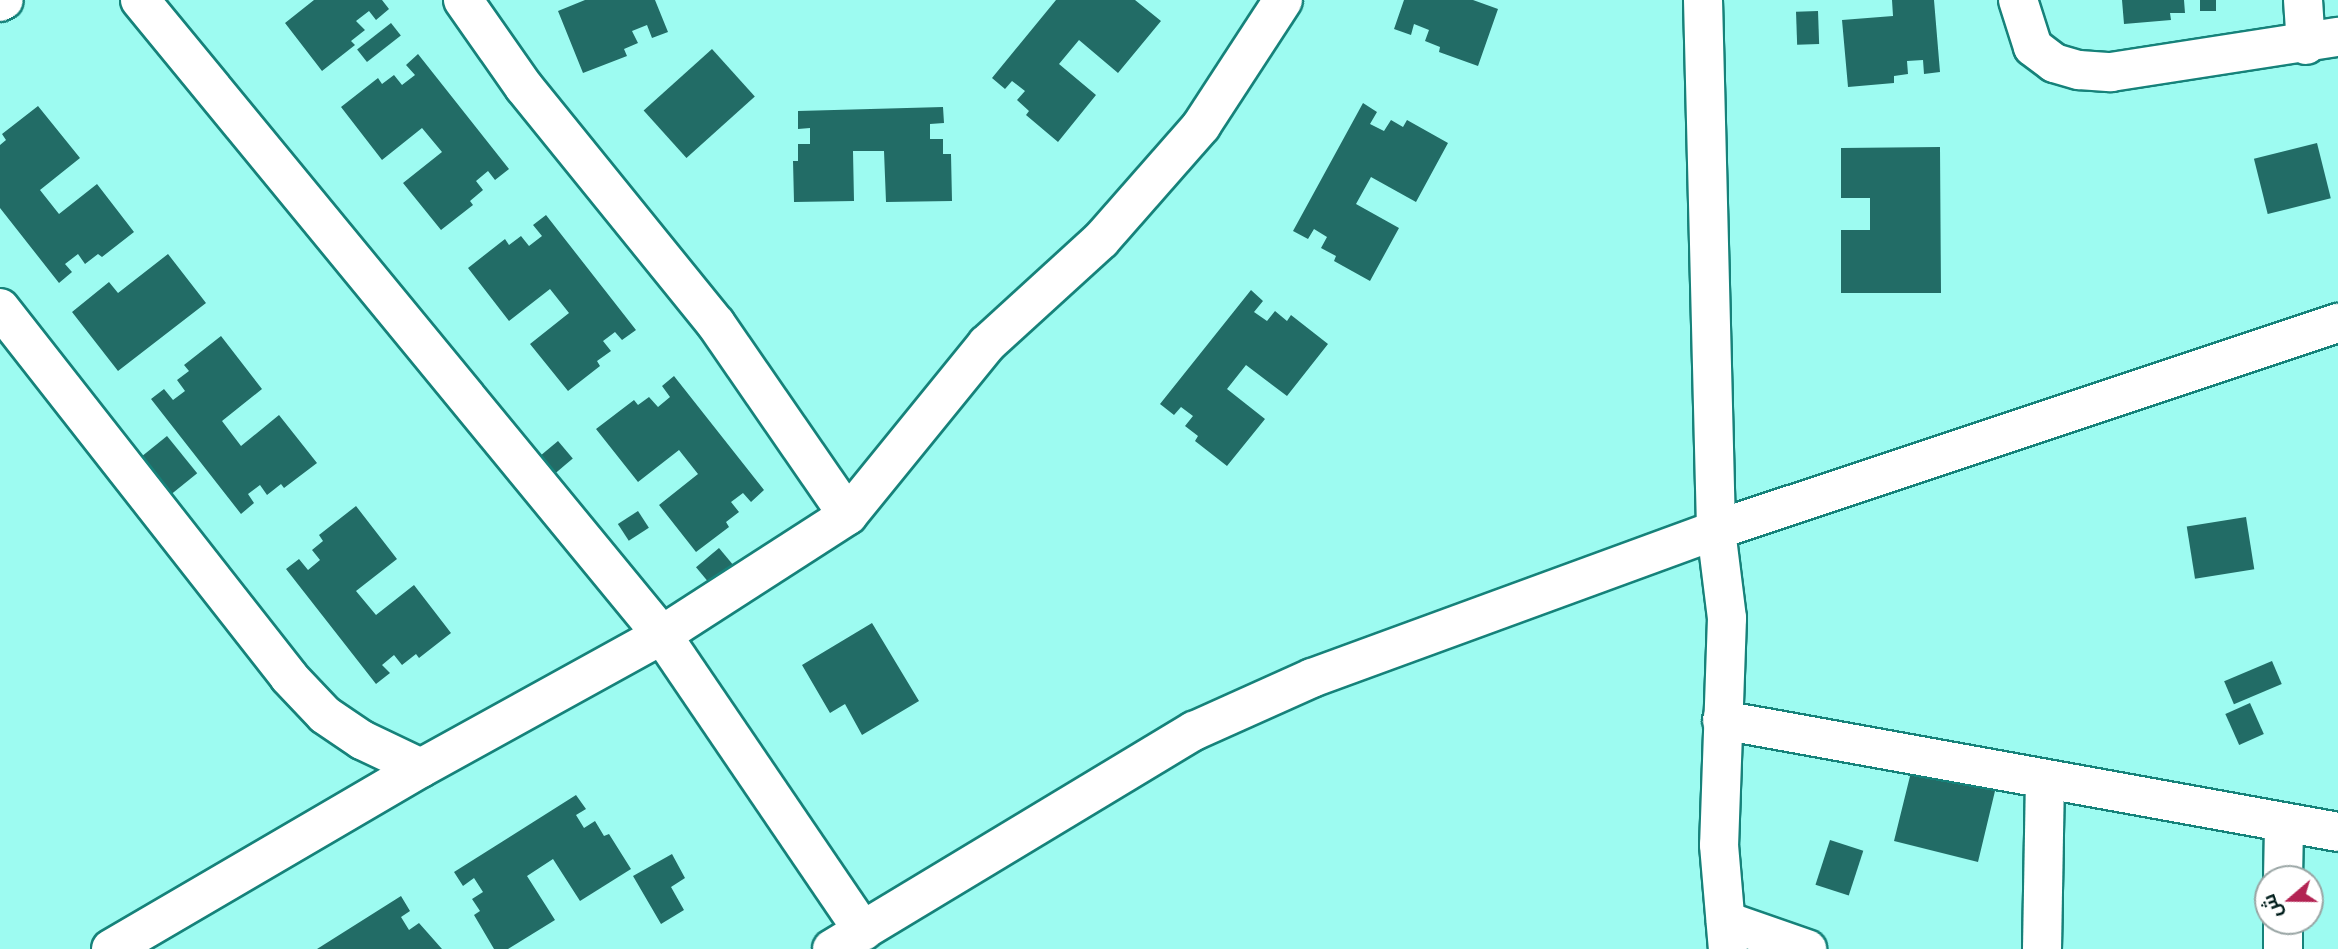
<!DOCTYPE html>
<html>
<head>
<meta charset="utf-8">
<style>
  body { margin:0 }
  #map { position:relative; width:2338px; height:949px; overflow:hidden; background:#9dfbf1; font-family:"Archivo Narrow",Cairo,sans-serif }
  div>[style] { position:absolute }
  .building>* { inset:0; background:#226c66; transform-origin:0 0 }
  .roads { filter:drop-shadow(2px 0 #16827a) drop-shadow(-2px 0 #16827a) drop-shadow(0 2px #16827a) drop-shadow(0 -2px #16827a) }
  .minor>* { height:38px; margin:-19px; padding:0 19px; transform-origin:19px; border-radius:19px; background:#fff }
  span { translate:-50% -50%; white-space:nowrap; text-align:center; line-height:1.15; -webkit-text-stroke:7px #fff; paint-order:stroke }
  .north { position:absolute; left:2254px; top:865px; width:70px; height:70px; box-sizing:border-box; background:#fff; border:2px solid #99a5a4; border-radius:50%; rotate:250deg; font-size:19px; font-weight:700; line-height:28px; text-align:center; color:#011e1c }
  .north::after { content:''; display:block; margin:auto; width:24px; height:32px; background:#b32353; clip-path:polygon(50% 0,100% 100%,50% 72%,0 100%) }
</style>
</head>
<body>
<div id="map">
  <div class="building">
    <div style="clip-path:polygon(314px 0,382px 0,389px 9px,376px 20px,369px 11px,356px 21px,365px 30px,351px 41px,355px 45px,322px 71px,285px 23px)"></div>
    <div style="clip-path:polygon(585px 0,655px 0,668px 32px,652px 38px,647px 25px,632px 31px,638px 43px,624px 49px,627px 56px,583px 73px,558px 11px)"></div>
    <div style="clip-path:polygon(1056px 0,1135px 0,1161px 21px,1118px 73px,1079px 40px,1059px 64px,1096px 95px,1058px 142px,1026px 115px,1029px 111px,1017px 100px,1025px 91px,1012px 81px,1005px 89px,992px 78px)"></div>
    <div style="clip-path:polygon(1404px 0,1473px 0,1498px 9px,1478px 66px,1439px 52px,1440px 47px,1425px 41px,1429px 30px,1414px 24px,1411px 35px,1394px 29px)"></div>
    <div style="clip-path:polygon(1892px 0,1934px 0,1940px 72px,1924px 74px,1923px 60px,1907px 61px,1908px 74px,1894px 76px,1894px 83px,1848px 87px,1842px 20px,1893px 16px)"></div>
    <div style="clip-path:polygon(2122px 0,2184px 0,2185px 13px,2170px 13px,2171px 20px,2124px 24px)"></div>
    <div style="left:2200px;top:0;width:16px;height:11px"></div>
    <div style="left:1818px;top:11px;width:33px;height:22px;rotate:88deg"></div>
    <div style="left:391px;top:23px;width:16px;height:43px;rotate:52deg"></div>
    <div style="left:712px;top:49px;width:64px;height:92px;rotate:48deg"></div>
    <div style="clip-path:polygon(418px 54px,509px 169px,495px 180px,488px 171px,476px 181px,483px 190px,470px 201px,473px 205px,441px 230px,403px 183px,442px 152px,422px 128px,382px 160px,341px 107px,378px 78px,382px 84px,394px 75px,402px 85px,415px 75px,406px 65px)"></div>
    <div style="clip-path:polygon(1363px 103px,1377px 112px,1370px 124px,1384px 131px,1391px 120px,1403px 127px,1407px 120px,1448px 143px,1416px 202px,1371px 177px,1356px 204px,1399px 228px,1370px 281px,1334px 261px,1336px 256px,1321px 248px,1327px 237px,1314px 229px,1308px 239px,1293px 231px)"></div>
    <div style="clip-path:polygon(38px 106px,80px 158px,40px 190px,59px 214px,97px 184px,134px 232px,102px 257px,98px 254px,85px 264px,78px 254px,65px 264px,72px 272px,59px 283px,0 208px,0 145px,6px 140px,2px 134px)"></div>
    <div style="clip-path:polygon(943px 107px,944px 123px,930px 124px,930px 139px,943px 139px,943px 154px,951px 154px,952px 201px,886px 202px,884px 151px,853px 151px,854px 201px,794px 202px,793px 161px,798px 161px,798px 144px,810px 144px,810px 128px,798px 129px,798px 111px)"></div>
    <div style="left:2317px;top:143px;width:57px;height:65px;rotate:76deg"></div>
    <div style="clip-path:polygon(1940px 147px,1941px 293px,1841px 293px,1841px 230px,1870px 230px,1870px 198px,1841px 198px,1841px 148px)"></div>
    <div style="clip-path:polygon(546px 215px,636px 330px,622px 340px,615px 332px,603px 341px,611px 351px,597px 361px,600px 366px,568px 391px,530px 344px,569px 313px,550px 289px,509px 321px,468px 268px,505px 239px,509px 245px,521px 236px,529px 246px,542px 236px,533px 225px)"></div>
    <div style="clip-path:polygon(168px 254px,206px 303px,118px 371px,72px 312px,109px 282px,118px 293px)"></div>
    <div style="clip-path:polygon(1251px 290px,1263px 301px,1254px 312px,1267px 321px,1275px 311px,1287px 321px,1291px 315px,1328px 344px,1287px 396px,1246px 365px,1227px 389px,1265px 419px,1227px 466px,1195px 441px,1198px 436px,1185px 426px,1193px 416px,1181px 407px,1174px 415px,1160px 404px)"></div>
    <div style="clip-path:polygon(221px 336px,262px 389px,222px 421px,241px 446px,279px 415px,317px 463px,284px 488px,281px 484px,267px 495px,260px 485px,248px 494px,254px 503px,241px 514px,151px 399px,164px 389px,173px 400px,185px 391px,177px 380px,189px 371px,184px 365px)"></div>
    <div style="clip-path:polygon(674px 376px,764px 490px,751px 502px,743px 493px,731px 502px,739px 512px,726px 522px,729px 527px,696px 552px,659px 505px,698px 474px,679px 450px,638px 482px,596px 429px,634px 400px,638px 405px,649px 397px,658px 407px,670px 397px,662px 386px)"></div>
    <div style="left:167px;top:436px;width:48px;height:41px;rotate:51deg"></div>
    <div style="left:558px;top:441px;width:23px;height:34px;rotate:50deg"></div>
    <div style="clip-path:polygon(356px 506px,397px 559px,356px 591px,376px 615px,414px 585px,451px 633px,419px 658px,416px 654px,402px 665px,394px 655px,382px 665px,390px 673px,376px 684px,286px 569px,299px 559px,308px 570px,320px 560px,312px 550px,323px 541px,319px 535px)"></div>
    <div style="left:638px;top:511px;width:20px;height:24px;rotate:57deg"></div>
    <div style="left:2246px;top:517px;width:53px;height:60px;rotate:81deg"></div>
    <div style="left:719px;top:548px;width:25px;height:30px;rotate:50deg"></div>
    <div style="clip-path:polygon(872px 623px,919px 701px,862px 735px,845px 704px,830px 713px,802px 665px)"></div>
    <div style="left:2272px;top:661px;width:25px;height:52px;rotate:67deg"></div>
    <div style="left:2250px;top:703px;width:34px;height:27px;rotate:66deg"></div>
    <div style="clip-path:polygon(1913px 764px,1952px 781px,1995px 791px,1978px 862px,1894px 841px)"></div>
    <div style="clip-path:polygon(576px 795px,586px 809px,576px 815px,584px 828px,595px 821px,604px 836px,609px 834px,631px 869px,580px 901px,553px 859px,527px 876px,555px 920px,508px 949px,494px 949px,474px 915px,480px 911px,472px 899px,483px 892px,474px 878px,463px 886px,454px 872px)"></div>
    <div style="left:1830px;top:840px;width:35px;height:47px;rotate:18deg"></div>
    <div style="clip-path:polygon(672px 854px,685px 878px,671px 887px,684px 910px,661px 924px,633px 876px)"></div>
    <div style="clip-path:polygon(401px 896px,410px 911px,401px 917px,409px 930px,419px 923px,442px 949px,317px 949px)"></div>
  </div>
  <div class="roads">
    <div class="minor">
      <div style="left:140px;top:0;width:822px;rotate:50.58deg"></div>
      <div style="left:662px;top:635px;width:358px;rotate:55.8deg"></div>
      <div style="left:463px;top:0;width:106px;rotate:55deg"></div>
      <div style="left:524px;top:87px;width:305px;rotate:51deg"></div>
      <div style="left:716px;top:324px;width:232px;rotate:55.4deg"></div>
      <div style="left:1703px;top:0;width:530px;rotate:88.59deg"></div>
      <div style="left:1716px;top:530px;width:89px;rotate:82.9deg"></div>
      <div style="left:1727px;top:618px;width:227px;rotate:92deg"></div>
      <div style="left:1719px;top:845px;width:104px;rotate:85.1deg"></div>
      <div style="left:2018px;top:0;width:49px;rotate:72.3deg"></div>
      <div style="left:2033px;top:47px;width:26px;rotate:37deg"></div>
      <div style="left:2054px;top:63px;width:26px;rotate:16deg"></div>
      <div style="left:2079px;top:70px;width:32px;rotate:4deg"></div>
      <div style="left:2111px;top:72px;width:230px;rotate:-8.8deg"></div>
      <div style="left:2303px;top:0;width:45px;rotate:86.2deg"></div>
      <div style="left:0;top:2px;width:4px;rotate:-27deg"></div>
      <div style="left:0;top:308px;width:469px;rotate:51.9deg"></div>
      <div style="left:289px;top:677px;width:52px;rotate:46.5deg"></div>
      <div style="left:325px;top:715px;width:45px;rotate:34deg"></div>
      <div style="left:362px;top:740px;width:65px;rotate:25.4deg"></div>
      <div style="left:1722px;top:720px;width:626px;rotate:10.3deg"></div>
      <div style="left:2283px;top:879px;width:54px;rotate:-88.9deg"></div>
      <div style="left:1726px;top:921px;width:86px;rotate:19.1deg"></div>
      <div style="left:111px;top:949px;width:359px;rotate:-30.3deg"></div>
      <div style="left:421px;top:768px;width:275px;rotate:-28.9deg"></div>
      <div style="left:662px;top:635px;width:221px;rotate:-32.8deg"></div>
      <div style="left:848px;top:515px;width:220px;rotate:-50.9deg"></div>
      <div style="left:987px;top:344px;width:154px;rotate:-42.4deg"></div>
      <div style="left:1101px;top:240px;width:152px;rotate:-48.7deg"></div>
      <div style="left:1201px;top:126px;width:150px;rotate:-56.9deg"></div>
      <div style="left:832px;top:949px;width:423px;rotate:-31.1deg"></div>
      <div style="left:1194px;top:731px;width:129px;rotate:-24.2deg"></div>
      <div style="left:1312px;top:678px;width:430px;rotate:-20.1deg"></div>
      <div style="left:1716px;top:530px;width:656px;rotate:-18.41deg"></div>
      <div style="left:2042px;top:949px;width:169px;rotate:-89deg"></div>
      <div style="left:2283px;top:949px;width:28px;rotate:-90deg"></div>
    </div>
  </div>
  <div class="north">ش</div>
</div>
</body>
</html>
